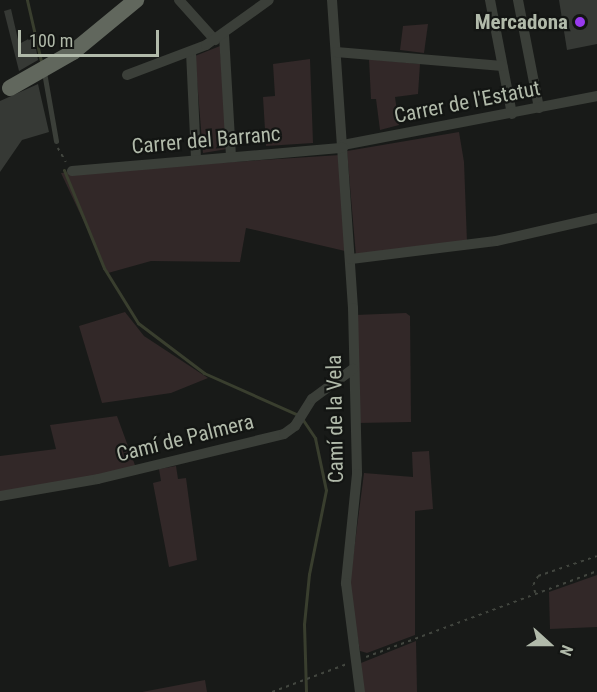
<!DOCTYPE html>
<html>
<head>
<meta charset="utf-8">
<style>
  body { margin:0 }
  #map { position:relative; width:597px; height:692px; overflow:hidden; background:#181a18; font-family:"Roboto Condensed",sans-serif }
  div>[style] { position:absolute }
  .green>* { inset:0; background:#322828 }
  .stream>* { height:3px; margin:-1.5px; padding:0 1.5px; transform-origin:1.5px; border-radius:1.5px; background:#393e2e }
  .building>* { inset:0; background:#363935 }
  .path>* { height:1.5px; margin-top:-0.75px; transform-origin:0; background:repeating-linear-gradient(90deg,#42463f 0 3px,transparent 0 7.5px) }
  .service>* { height:5px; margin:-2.5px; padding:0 2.5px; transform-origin:2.5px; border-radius:2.5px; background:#3b3f39 }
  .minor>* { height:10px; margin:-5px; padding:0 5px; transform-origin:5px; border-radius:5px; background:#3b3f39 }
  .trunk>* { height:16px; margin:-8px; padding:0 8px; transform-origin:8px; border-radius:8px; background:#61675d }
  .dots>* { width:16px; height:16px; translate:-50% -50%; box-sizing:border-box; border:3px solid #131513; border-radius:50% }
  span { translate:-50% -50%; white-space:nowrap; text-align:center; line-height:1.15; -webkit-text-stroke:4.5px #131513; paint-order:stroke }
  .poi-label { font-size:21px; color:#b1baaa; font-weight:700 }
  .right { translate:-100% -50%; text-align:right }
  .street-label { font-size:21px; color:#b1baaa }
  .north { position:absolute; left:519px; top:614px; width:60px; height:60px; -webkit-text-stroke:4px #131513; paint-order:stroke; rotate:111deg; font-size:16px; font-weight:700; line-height:24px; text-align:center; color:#b1baaa }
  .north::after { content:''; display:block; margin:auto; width:21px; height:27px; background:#b1baaa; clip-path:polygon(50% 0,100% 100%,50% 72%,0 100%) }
  .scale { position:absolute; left:18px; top:30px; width:141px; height:27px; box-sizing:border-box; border:3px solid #b1baaa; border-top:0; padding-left:8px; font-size:18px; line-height:21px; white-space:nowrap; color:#b1baaa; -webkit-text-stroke:4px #131513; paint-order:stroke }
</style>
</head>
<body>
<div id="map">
  <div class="green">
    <div style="clip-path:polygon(428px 24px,424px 53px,400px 50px,403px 26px)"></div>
    <div style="clip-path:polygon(220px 46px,227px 149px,203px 153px,195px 56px)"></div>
    <div style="clip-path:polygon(310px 59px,313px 143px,266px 146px,263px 97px,275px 96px,273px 64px)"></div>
    <div style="clip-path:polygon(369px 59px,420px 64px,418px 94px,395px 97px,399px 125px,380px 130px,376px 99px,371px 99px)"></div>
    <div style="clip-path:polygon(459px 132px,464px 162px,467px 243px,356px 256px,347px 151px)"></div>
    <div style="clip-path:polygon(340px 155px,345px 251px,246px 228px,240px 262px,151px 261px,108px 273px,61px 173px)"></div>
    <div style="clip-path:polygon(125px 312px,144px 336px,208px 378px,171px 393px,102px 403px,79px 326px)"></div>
    <div style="clip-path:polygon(406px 313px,410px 316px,411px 422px,357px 423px,355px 315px)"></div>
    <div style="clip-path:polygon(117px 416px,136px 468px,0 495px,0 456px,56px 449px,50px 425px)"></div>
    <div style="clip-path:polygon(429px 451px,433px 509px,415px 511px,415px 635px,367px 653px,360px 651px,349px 589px,364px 473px,413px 477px,412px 452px)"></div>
    <div style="clip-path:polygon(176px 466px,178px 479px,186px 478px,197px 560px,169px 567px,153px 483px,161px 481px,159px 469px)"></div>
    <div style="clip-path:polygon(597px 575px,597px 627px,550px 629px,549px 592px)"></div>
    <div style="clip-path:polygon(416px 641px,417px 692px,363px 692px,361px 663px)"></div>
    <div style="clip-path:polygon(205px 680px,207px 692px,142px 692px)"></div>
  </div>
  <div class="stream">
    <div style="left:27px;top:0;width:63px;rotate:77.1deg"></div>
    <div style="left:64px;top:170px;width:106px;rotate:67.8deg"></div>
    <div style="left:104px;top:268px;width:65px;rotate:58.3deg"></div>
    <div style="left:138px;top:323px;width:83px;rotate:37.1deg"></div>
    <div style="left:204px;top:373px;width:101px;rotate:24deg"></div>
    <div style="left:303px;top:420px;width:22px;rotate:56deg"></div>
    <div style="left:315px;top:438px;width:53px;rotate:78.1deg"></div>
    <div style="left:326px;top:490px;width:86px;rotate:101.4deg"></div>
    <div style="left:309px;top:574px;width:50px;rotate:95.7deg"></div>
    <div style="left:304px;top:624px;width:68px;rotate:88.3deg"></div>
  </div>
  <div class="building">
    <div style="clip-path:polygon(559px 0,597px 0,597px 44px,567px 50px)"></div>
    <div style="clip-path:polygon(11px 9px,19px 44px,34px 36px,38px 60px,19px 71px,4px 11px)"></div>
    <div style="clip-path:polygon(38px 84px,49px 132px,22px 140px,0 172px,0 101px)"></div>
  </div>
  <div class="path">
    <div style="left:58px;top:148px;width:16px;rotate:60deg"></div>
    <div style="left:535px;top:593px;width:8px;rotate:-104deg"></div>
    <div style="left:533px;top:585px;width:10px;rotate:-61deg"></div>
    <div style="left:538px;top:576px;width:62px;rotate:-18.7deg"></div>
    <div style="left:366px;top:657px;width:246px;rotate:-20.4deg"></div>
    <div style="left:272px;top:692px;width:80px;rotate:-20.5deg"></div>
  </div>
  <div class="service">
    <div style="left:44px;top:72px;width:70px;rotate:80.1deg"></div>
  </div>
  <div class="minor">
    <div style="left:179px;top:0;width:54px;rotate:48deg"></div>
    <div style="left:332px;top:0;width:309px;rotate:86.1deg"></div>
    <div style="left:353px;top:308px;width:166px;rotate:88.6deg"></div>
    <div style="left:357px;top:474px;width:110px;rotate:95.8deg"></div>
    <div style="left:346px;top:583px;width:110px;rotate:82.7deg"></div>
    <div style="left:490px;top:0;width:116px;rotate:79.1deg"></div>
    <div style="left:518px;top:0;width:110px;rotate:79deg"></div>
    <div style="left:224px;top:35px;width:122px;rotate:86.7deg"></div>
    <div style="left:191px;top:52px;width:108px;rotate:87.3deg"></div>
    <div style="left:336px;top:52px;width:167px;rotate:4.8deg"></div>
    <div style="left:127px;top:75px;width:85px;rotate:-20.8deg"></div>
    <div style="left:206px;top:45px;width:77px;rotate:-35.5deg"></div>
    <div style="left:343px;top:145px;width:259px;rotate:-10.9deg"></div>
    <div style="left:72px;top:171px;width:272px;rotate:-4.9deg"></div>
    <div style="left:351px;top:259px;width:146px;rotate:-7.1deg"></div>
    <div style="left:496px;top:241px;width:104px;rotate:-12.8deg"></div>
    <div style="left:0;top:496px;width:99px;rotate:-9.8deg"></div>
    <div style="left:98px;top:479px;width:191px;rotate:-13.6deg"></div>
    <div style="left:284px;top:434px;width:14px;rotate:-36deg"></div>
    <div style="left:295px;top:426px;width:32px;rotate:-58deg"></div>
    <div style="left:312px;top:399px;width:51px;rotate:-36.2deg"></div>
  </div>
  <div class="trunk">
    <div style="left:10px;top:88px;width:73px;rotate:-29.7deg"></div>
    <div style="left:73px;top:52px;width:82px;rotate:-39.5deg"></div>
  </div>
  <div class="dots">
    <div style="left:580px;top:22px;background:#993af0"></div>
  </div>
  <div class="poi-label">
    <span class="right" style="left:568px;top:22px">Mercadona</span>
  </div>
  <div class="street-label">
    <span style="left:467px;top:102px;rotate:-11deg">Carrer de l'Estatut</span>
    <span style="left:206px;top:140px;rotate:-5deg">Carrer del Barranc</span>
    <span style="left:335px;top:419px;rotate:-91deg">Camí de la Vela</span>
    <span style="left:185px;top:438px;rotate:-14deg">Camí de Palmera</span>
  </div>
  <div class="north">N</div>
  <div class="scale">100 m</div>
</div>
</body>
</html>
